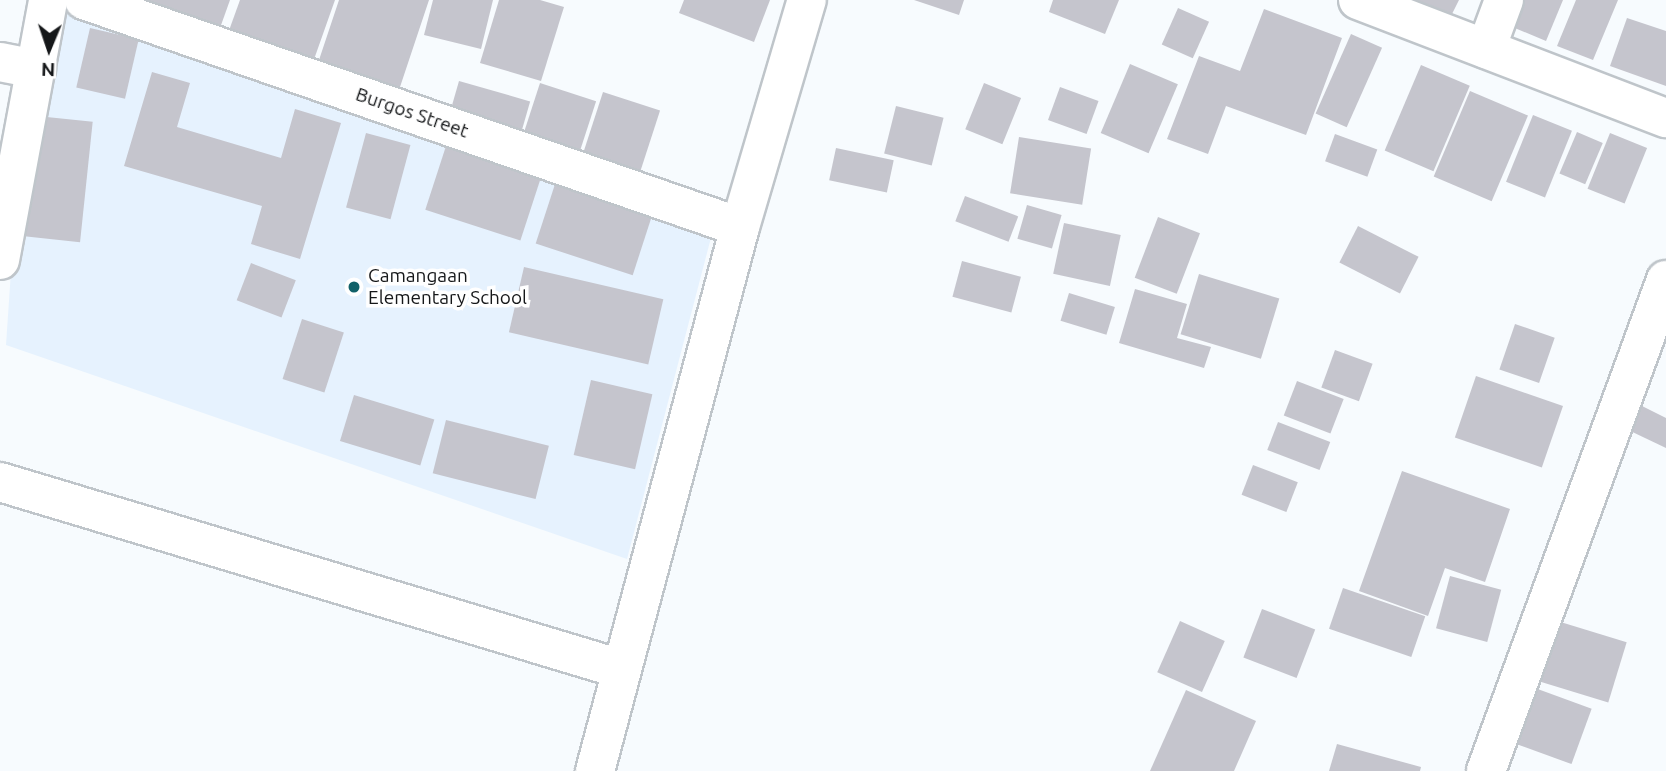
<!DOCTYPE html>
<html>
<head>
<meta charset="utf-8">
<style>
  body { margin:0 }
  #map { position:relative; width:1666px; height:771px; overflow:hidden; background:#f7fbfe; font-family:Ubuntu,sans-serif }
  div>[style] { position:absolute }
  .built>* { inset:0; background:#e6f2fe }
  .building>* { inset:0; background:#c5c5cd; transform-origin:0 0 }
  .roads { filter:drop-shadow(2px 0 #bfc5ca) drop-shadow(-2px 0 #bfc5ca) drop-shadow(0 2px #bfc5ca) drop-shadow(0 -2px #bfc5ca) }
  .minor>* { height:38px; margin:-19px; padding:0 19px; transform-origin:19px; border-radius:19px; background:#fff }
  .tertiary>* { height:38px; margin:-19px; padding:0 19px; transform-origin:19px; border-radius:19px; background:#fff }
  .dots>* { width:19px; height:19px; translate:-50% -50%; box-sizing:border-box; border:4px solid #fff; border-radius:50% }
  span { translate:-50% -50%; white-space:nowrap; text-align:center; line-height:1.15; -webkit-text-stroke:7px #fff; paint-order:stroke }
  .street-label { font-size:19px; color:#151719 }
  .poi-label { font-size:19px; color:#151719 }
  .left { translate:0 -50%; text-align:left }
  .north { position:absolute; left:14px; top:14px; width:70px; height:70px; -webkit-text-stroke:5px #fff; paint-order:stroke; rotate:182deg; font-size:19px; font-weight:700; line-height:28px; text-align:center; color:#151719 }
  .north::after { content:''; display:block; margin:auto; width:24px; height:32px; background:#151719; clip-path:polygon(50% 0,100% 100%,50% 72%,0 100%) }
</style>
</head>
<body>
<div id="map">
  <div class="built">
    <div style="clip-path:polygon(56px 0,713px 230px,627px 559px,6px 345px,15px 212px)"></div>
  </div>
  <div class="building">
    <div style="clip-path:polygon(143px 0,230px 0,220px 28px)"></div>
    <div style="clip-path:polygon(240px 0,335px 0,312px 65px,227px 36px)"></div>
    <div style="clip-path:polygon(339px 0,429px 0,396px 99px,315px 72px)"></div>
    <div style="clip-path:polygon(433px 0,493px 0,481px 49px,424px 35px)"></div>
    <div style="clip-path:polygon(499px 0,540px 0,564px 7px,541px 81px,480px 63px)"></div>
    <div style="clip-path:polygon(684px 0,770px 0,754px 42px,679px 13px)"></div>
    <div style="clip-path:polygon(914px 0,964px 0,959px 15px)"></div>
    <div style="clip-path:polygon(1053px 0,1119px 0,1105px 34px,1049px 12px)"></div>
    <div style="clip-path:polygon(1418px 0,1459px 0,1446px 26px,1414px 10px)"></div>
    <div style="clip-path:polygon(1513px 0,1563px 0,1546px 41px,1503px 23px)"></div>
    <div style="clip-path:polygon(1576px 0,1618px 0,1593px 60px,1557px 46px)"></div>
    <div style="left:1178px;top:8px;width:34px;height:40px;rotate:24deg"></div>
    <div style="clip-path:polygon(1264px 9px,1342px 38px,1306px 135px,1226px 106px,1208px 154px,1167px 139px,1199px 56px,1240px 71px)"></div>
    <div style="clip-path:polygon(1627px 18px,1666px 31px,1666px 86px,1610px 66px)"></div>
    <div style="left:90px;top:28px;width:50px;height:61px;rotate:13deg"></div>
    <div style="left:1351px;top:34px;width:34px;height:87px;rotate:24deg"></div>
    <div style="left:1130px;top:64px;width:52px;height:75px;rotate:23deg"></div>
    <div style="left:1421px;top:65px;width:53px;height:93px;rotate:23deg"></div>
    <div style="clip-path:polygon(152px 72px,190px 83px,177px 127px,281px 158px,295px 109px,341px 123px,300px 259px,251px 244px,262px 206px,124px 166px)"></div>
    <div style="left:459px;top:81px;width:74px;height:37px;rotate:16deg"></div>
    <div style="left:540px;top:83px;width:59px;height:52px;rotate:18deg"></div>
    <div style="left:984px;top:83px;width:40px;height:50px;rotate:22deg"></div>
    <div style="left:1060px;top:87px;width:41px;height:35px;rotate:20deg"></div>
    <div style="left:1470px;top:91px;width:63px;height:93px;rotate:23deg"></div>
    <div style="left:603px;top:92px;width:60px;height:68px;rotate:18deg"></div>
    <div style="left:896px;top:106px;width:49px;height:49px;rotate:14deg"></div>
    <div style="left:1533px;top:115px;width:42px;height:72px;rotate:22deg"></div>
    <div style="left:37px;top:116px;width:56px;height:121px;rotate:6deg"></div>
    <div style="left:1577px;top:132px;width:28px;height:45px;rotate:23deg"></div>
    <div style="left:366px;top:133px;width:46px;height:77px;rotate:15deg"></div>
    <div style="left:1610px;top:133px;width:40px;height:60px;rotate:22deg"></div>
    <div style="left:1335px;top:134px;width:45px;height:29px;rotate:20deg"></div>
    <div style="left:1019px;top:137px;width:73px;height:57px;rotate:9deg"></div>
    <div style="left:446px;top:146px;width:100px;height:67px;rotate:18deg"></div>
    <div style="left:836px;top:148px;width:59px;height:33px;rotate:12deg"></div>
    <div style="left:557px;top:178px;width:102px;height:69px;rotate:18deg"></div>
    <div style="left:965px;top:196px;width:57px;height:27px;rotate:21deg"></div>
    <div style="left:1027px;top:205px;width:36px;height:35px;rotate:16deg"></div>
    <div style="left:1158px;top:217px;width:45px;height:65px;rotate:21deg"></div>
    <div style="left:1064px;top:223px;width:58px;height:52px;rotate:12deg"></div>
    <div style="left:1358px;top:226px;width:68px;height:41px;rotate:27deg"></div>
    <div style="left:962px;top:261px;width:61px;height:37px;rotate:15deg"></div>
    <div style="left:251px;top:263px;width:48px;height:40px;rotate:21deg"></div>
    <div style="left:524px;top:267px;width:143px;height:67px;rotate:13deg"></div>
    <div style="left:1199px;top:274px;width:84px;height:63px;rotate:17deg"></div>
    <div style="clip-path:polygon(1135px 289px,1187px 304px,1177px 338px,1211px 347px,1204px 368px,1119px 343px)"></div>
    <div style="left:1069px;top:293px;width:48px;height:29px;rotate:17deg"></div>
    <div style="left:302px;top:319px;width:44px;height:63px;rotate:18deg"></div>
    <div style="left:1515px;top:324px;width:42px;height:48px;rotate:19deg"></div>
    <div style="left:1335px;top:350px;width:40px;height:40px;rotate:20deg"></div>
    <div style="left:1476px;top:376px;width:92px;height:65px;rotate:19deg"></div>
    <div style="left:591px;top:380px;width:63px;height:77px;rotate:13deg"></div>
    <div style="left:1297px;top:381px;width:50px;height:37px;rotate:21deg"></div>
    <div style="left:354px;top:395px;width:84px;height:48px;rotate:17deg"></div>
    <div style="clip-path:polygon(1636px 403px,1666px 418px,1666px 448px,1624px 428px)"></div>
    <div style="left:446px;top:420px;width:106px;height:55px;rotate:14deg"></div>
    <div style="left:1278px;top:422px;width:56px;height:30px;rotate:21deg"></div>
    <div style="left:1253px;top:465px;width:48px;height:32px;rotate:21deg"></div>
    <div style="clip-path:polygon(1402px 471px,1510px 509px,1485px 582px,1445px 568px,1428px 616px,1359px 591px)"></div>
    <div style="left:1450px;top:576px;width:53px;height:54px;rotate:15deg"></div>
    <div style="left:1343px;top:588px;width:87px;height:43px;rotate:19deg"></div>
    <div style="left:1262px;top:609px;width:57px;height:52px;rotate:21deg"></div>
    <div style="left:1554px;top:620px;width:76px;height:63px;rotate:17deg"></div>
    <div style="left:1180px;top:621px;width:49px;height:56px;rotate:24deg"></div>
    <div style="left:1524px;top:684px;width:72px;height:59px;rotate:20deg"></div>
    <div style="clip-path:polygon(1186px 690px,1256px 721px,1234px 771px,1150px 771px)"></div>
    <div style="clip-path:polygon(1337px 744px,1421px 767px,1420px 771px,1329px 771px)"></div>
  </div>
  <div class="roads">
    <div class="minor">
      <div style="left:84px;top:0;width:694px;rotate:19.09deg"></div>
      <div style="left:1486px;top:49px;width:52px;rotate:-69.8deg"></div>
      <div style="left:0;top:62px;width:37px;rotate:11deg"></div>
      <div style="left:0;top:260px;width:264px;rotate:-79.5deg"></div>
      <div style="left:0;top:482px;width:649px;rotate:16.76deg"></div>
      <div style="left:595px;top:771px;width:563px;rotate:-75.08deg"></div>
      <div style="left:740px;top:227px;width:237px;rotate:-73.6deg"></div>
      <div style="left:1486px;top:771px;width:523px;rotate:-69.87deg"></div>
    </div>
    <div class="tertiary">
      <div style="left:1358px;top:0;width:330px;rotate:21deg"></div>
    </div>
  </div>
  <div class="dots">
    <div style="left:354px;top:287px;background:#116169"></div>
  </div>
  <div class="street-label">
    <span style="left:412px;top:113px;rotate:19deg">Burgos Street</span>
  </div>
  <div class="poi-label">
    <span class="left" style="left:368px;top:287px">Camangaan<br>Elementary School</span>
  </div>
  <div class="north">N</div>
</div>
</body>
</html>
